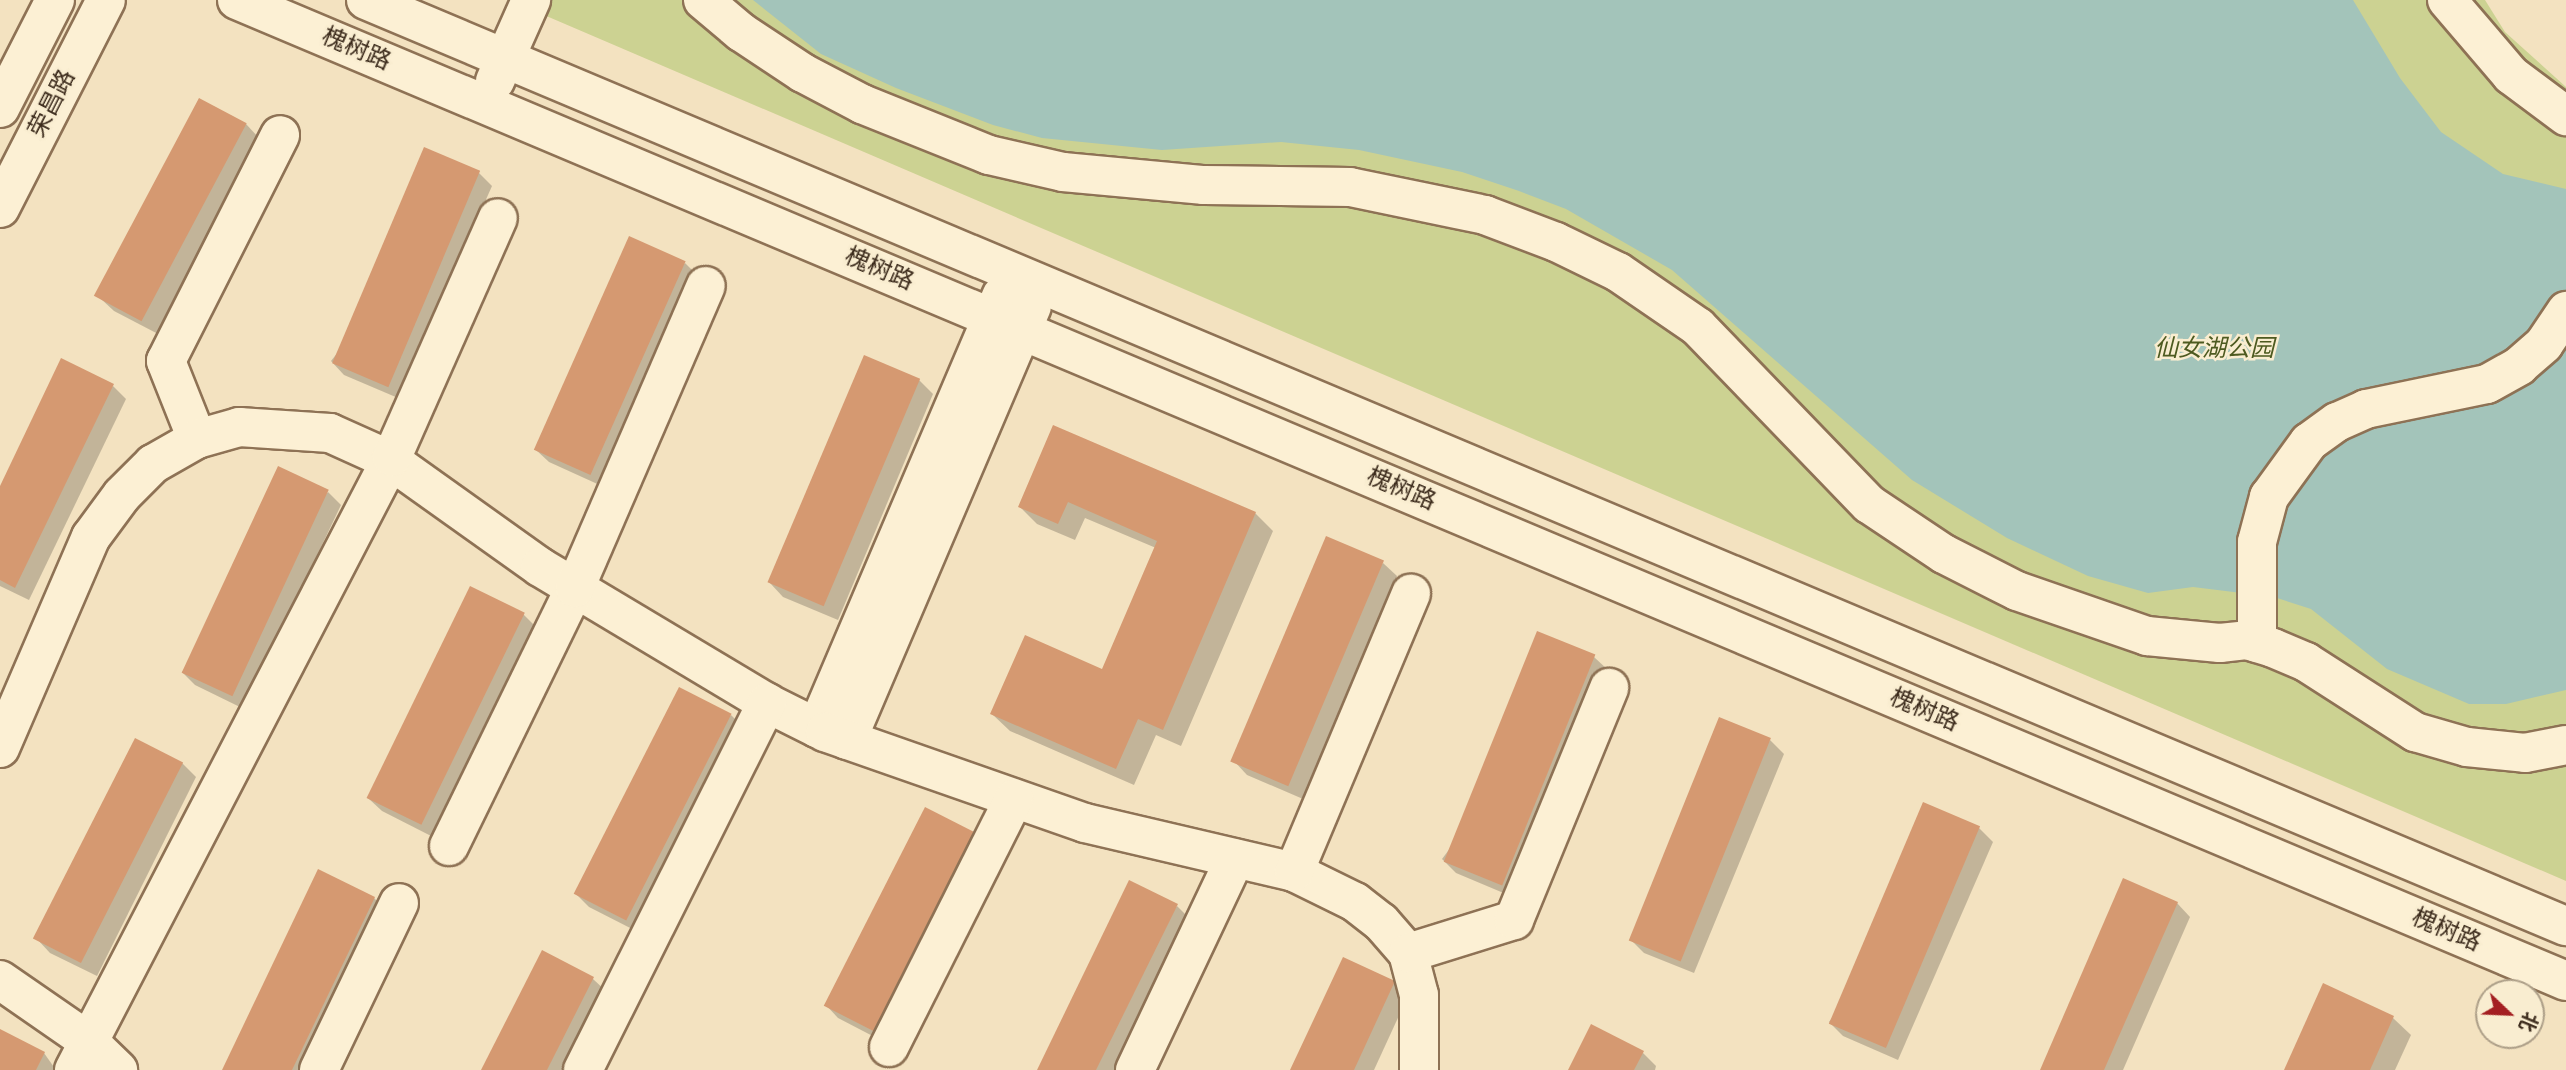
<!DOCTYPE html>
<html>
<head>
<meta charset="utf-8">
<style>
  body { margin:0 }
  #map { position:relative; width:2566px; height:1070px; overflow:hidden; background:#f3e2c0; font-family:Spectral,"Noto Sans SC",serif }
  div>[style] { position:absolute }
  .green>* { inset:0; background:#ccd292 }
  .water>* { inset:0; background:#a3c4ba }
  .shadow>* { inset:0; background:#0003 }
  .building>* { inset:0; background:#d59971; transform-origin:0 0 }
  .roads { filter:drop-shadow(2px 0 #8e7255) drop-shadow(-2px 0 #8e7255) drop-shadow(0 2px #8e7255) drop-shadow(0 -2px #8e7255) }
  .minor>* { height:38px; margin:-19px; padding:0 19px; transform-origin:19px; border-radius:19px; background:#fcf0d4 }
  span { translate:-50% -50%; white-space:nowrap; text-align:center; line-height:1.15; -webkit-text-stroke:5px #f9edd0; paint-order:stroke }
  .street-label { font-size:24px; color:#3c2b1c }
  .park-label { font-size:24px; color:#4d5a20; font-style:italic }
  .north { position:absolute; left:2475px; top:979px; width:70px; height:70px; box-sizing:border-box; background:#f9edd0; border:2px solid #ad9f88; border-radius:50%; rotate:113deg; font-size:19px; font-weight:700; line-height:28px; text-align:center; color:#3c2b1c }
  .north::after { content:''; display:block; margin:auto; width:24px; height:32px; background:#a41f22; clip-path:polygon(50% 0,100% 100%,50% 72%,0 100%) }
</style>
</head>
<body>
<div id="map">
  <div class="green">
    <div style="clip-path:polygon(509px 0,2485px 0,2505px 32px,2566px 87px,2566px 881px)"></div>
  </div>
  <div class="water">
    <div style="clip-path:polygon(753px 0,2353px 0,2400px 78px,2441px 132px,2503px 174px,2566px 189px,2566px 690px,2506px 704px,2469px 704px,2387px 669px,2311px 609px,2274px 597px,2193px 587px,2148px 593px,2088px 576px,2007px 538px,1912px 480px,1672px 270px,1566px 209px,1519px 191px,1462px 172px,1359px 150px,1281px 142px,1162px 150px,1042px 138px,993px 125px,896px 88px,821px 54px)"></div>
  </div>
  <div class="shadow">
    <div style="clip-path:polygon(246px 124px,259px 138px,160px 335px,114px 311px,100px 298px)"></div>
    <div style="clip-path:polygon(479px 173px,492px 186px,398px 398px,344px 375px,331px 361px)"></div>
    <div style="clip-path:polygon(685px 263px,698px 276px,604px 487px,549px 462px,535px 449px)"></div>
    <div style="clip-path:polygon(919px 380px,933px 394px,838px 620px,783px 597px,770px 583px)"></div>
    <div style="clip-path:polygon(113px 386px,126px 399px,29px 600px,0 586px,0 490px)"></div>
    <div style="clip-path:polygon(1054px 427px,1255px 513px,1273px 531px,1181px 746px,1156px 735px,1134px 785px,1010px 731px,992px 714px,1103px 671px,1156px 548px,1085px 518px,1075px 540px,1037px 524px,1020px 507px)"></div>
    <div style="clip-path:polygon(328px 492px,341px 505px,244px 709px,195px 685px,182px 672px)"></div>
    <div style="clip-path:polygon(1383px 563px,1397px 576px,1303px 799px,1247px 775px,1234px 761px)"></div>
    <div style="clip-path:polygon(471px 589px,524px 615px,538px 629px,435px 838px,382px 811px,368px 798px)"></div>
    <div style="clip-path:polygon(1594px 657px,1608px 670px,1513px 897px,1456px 873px,1442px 859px)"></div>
    <div style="clip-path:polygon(731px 715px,745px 729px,640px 933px,589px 907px,575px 893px)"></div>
    <div style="clip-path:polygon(1770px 740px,1784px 754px,1694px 973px,1644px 953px,1630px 939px)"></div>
    <div style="clip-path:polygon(182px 763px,196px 777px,97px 976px,50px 953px,37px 939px)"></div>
    <div style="clip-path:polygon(1979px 828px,1993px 842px,1898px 1060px,1843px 1036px,1829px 1022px)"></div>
    <div style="clip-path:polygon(976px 835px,888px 1044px,838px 1018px,825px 1004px)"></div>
    <div style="clip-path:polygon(374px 898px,388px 912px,312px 1070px,223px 1070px)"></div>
    <div style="clip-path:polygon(2177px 903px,2190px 917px,2123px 1070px,2042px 1070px)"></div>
    <div style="clip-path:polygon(1177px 906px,1190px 919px,1116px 1070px,1039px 1070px)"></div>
    <div style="clip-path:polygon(542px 953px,593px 979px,607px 992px,567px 1070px,483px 1070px)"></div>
    <div style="clip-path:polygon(1344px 959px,1394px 983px,1408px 996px,1374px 1070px,1292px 1070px)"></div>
    <div style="clip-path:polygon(2324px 986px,2393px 1018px,2411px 1035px,2395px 1070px,2286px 1070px)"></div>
    <div style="clip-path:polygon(0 1031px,44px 1053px,56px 1070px,0 1070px)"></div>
    <div style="clip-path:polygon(1643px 1053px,1656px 1066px,1655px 1070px,1570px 1070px)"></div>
  </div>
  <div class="building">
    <div style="left:199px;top:98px;width:54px;height:224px;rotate:28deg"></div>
    <div style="left:424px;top:147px;width:61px;height:235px;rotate:23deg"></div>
    <div style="left:629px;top:236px;width:62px;height:234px;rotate:24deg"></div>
    <div style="left:864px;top:355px;width:61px;height:247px;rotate:23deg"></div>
    <div style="clip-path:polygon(61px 358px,114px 384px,15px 588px,0 580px,0 486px)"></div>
    <div style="clip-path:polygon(1053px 425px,1256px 512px,1163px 730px,1138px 719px,1116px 769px,990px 714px,1025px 635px,1102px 669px,1157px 541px,1068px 502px,1058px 524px,1018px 507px)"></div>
    <div style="left:278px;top:466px;width:56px;height:228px;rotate:25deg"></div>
    <div style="left:1326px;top:536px;width:63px;height:245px;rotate:23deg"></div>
    <div style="left:470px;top:586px;width:61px;height:236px;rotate:26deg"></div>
    <div style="left:1537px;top:631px;width:63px;height:249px;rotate:22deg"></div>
    <div style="left:679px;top:687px;width:59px;height:232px;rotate:27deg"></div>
    <div style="left:1719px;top:717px;width:56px;height:241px;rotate:22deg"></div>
    <div style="left:135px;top:738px;width:54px;height:225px;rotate:27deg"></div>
    <div style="left:1923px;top:802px;width:62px;height:241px;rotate:23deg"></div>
    <div style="left:925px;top:807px;width:59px;height:223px;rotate:27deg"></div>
    <div style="clip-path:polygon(318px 869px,375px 897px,292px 1070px,222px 1070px)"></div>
    <div style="clip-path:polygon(2123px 878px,2178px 902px,2104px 1070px,2040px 1070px)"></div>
    <div style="clip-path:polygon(1129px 880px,1178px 904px,1096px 1070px,1037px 1070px)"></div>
    <div style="clip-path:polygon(542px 950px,594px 977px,547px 1070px,481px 1070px)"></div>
    <div style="clip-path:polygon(1343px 957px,1395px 981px,1354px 1070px,1290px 1070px)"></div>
    <div style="clip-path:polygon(2323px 983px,2394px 1016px,2370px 1070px,2284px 1070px)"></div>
    <div style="clip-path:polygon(1591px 1024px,1644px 1051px,1634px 1070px,1568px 1070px)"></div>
    <div style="clip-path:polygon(0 1029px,45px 1052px,36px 1070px,0 1070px)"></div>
  </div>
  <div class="roads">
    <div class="minor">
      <div style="left:237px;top:0;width:2527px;rotate:22.84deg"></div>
      <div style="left:366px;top:0;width:2387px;rotate:22.83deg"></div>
      <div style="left:703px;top:0;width:50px;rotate:40.1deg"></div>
      <div style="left:741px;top:32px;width:74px;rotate:33.5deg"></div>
      <div style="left:803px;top:73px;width:67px;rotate:27.7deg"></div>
      <div style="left:862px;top:104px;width:137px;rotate:21.9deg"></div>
      <div style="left:989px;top:155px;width:76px;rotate:12.9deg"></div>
      <div style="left:1063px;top:172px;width:142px;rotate:5.3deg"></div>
      <div style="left:1204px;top:185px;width:146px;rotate:0.8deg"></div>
      <div style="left:1350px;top:187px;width:138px;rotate:11.7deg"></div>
      <div style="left:1485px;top:215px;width:76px;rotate:20.8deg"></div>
      <div style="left:1556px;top:242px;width:69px;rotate:25.8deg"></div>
      <div style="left:1618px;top:272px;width:97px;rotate:34.5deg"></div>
      <div style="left:1698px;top:327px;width:246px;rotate:46deg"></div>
      <div style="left:1869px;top:504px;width:90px;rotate:33.7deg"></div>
      <div style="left:1944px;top:554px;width:82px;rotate:26.9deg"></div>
      <div style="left:2017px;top:591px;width:138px;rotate:19.1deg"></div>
      <div style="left:2147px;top:636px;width:73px;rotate:5.5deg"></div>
      <div style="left:2220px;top:643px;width:27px;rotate:-6deg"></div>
      <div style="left:2247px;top:640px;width:27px;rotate:17deg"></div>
      <div style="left:2273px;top:648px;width:36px;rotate:23deg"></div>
      <div style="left:2306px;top:662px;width:130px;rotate:32.7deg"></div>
      <div style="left:2415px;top:732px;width:54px;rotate:16.1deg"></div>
      <div style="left:2467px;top:747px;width:58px;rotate:5.9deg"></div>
      <div style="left:2525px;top:753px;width:42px;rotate:-11deg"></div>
      <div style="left:2447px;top:0;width:99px;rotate:49.5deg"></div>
      <div style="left:2511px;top:75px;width:69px;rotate:36.7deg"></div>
      <div style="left:495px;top:81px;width:89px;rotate:-66deg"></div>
      <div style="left:0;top:108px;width:121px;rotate:-63deg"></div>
      <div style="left:0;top:208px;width:233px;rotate:-63deg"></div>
      <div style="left:197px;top:439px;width:84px;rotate:-111.7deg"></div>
      <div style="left:166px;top:361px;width:253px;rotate:-63.2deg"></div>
      <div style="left:2257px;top:643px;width:101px;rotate:-90deg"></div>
      <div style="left:2257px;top:542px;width:47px;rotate:-75.1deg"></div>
      <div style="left:2269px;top:497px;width:68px;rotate:-54deg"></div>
      <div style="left:2309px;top:442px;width:34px;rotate:-36deg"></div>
      <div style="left:2337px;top:422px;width:32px;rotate:-24deg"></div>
      <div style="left:2366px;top:409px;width:124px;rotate:-11.7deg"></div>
      <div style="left:2487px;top:384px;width:37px;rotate:-29deg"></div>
      <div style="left:2519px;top:366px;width:33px;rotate:-41deg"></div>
      <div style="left:2544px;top:344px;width:40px;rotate:-56deg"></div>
      <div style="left:817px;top:728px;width:470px;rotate:-66.9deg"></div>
      <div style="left:847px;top:740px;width:471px;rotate:-66.9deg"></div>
      <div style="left:0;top:748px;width:230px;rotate:-66.7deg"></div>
      <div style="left:91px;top:537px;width:52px;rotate:-53.6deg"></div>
      <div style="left:122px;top:495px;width:44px;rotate:-45deg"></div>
      <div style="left:153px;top:464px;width:51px;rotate:-29.6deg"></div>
      <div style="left:197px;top:439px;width:44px;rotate:-15.9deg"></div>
      <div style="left:239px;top:427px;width:91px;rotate:3.8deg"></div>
      <div style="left:330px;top:433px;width:66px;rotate:24.2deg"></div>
      <div style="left:390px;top:460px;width:184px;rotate:35.5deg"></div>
      <div style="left:540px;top:567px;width:265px;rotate:30.9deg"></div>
      <div style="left:767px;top:703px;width:65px;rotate:26.6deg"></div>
      <div style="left:825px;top:732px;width:275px;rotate:19.3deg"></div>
      <div style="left:1085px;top:823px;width:215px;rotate:13.2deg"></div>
      <div style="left:1294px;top:872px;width:68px;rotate:26.2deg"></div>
      <div style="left:1355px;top:902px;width:33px;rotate:38deg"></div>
      <div style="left:1381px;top:922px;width:41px;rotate:48.9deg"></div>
      <div style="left:1408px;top:953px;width:43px;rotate:75.3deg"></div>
      <div style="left:1419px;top:995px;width:75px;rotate:90deg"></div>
      <div style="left:449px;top:846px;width:287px;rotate:-64deg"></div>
      <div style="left:575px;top:588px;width:329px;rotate:-66.6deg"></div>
      <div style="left:1294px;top:872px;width:302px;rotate:-67.2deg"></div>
      <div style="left:1408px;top:953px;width:111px;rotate:-17.3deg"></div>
      <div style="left:1514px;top:920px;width:251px;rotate:-67.7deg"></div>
      <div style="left:0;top:980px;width:107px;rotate:34.7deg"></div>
      <div style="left:88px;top:1041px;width:42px;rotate:44deg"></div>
      <div style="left:889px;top:1047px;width:278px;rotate:-63.3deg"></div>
      <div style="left:74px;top:1070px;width:691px;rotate:-62.58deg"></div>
      <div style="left:392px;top:457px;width:261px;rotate:-66.1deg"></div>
      <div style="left:319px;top:1070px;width:185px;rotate:-64.4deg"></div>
      <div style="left:583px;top:1070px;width:411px;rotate:-63.4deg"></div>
      <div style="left:1135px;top:1070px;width:234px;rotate:-64.7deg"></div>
    </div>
  </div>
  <div class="street-label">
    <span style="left:356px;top:50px;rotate:23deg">槐树路</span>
    <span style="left:53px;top:104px;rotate:-63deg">荣昌路</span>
    <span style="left:879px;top:270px;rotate:23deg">槐树路</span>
    <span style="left:1401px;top:490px;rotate:23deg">槐树路</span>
    <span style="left:1924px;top:711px;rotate:23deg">槐树路</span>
    <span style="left:2446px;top:931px;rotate:23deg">槐树路</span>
  </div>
  <div class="park-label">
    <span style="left:2214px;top:350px">仙女湖公园</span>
  </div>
  <div class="north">北</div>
</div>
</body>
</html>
